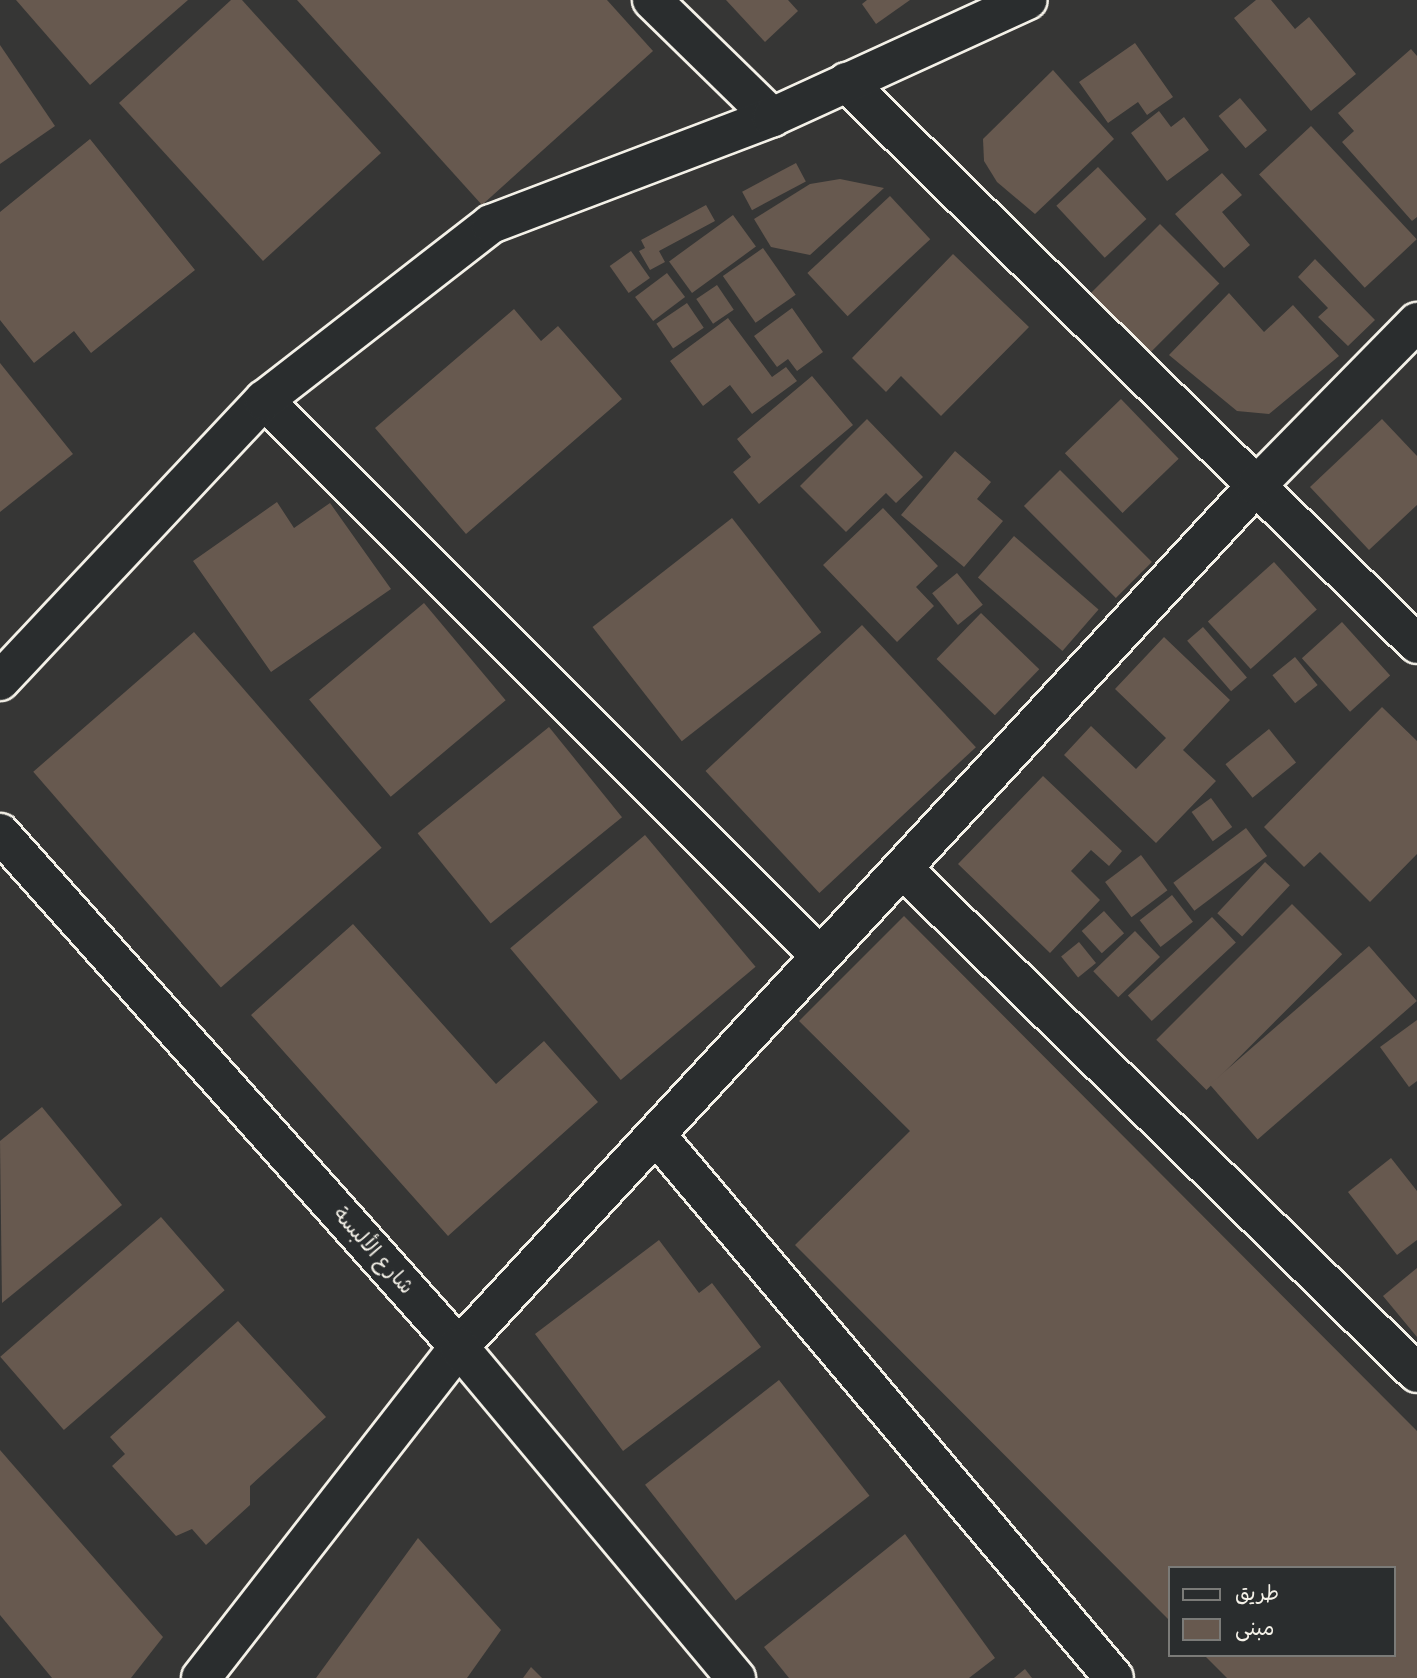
<!DOCTYPE html>
<html>
<head>
<meta charset="utf-8">
<style>
  body { margin:0 }
  #map { position:relative; width:1417px; height:1678px; overflow:hidden; background:#363635; font-family:Pangolin,"Playpen Sans Arabic",sans-serif }
  div>[style] { position:absolute }
  .building>* { inset:0; background:#67594f; transform-origin:0 0 }
  .roads { filter:drop-shadow(2px 0 #f4f1e8) drop-shadow(-2px 0 #f4f1e8) drop-shadow(0 2px #f4f1e8) drop-shadow(0 -2px #f4f1e8) }
  .minor>* { height:38px; margin:-19px; padding:0 19px; transform-origin:19px; border-radius:19px; background:#2a2d2e }
  .major>* { height:38px; margin:-19px; padding:0 19px; transform-origin:19px; border-radius:19px; background:#2a2d2e }
  span { translate:-50% -50%; white-space:nowrap; text-align:center; line-height:1.15; -webkit-text-stroke:6px #2a2d2e; paint-order:stroke }
  .street-label { font-size:21px; color:#f4f1e8 }
  .legend { position:absolute; left:1168px; top:1566px; width:228px; height:91px; box-sizing:border-box; background:#2a2d2e; border:2px solid #7b7b78; margin:0; padding:9px 12px; list-style:none; font-size:21px; color:#f4f1e8 }
  .legend li { display:flex; align-items:center; gap:14px; height:35px }
  .legend b { width:35px; border:2px solid #7b7b78 }
</style>
</head>
<body>
<div id="map">
  <div class="building">
    <div style="clip-path:polygon(16px 0,188px 0,90px 85px)"></div>
    <div style="clip-path:polygon(231px 0,242px 0,381px 153px,263px 261px,119px 103px)"></div>
    <div style="clip-path:polygon(297px 0,607px 0,653px 51px,482px 205px)"></div>
    <div style="clip-path:polygon(726px 0,788px 0,798px 11px,765px 42px)"></div>
    <div style="clip-path:polygon(867px 0,910px 0,876px 24px,862px 4px)"></div>
    <div style="clip-path:polygon(1256px 0,1271px 0,1295px 29px,1309px 17px,1356px 74px,1311px 111px,1234px 18px)"></div>
    <div style="clip-path:polygon(1135px 43px,1173px 97px,1147px 115px,1138px 102px,1108px 123px,1079px 82px)"></div>
    <div style="clip-path:polygon(0 45px,55px 126px,0 164px)"></div>
    <div style="clip-path:polygon(1411px 49px,1417px 56px,1417px 217px,1412px 221px,1342px 142px,1354px 131px,1338px 113px)"></div>
    <div style="clip-path:polygon(1053px 70px,1114px 139px,1035px 214px,997px 182px,984px 161px,983px 139px)"></div>
    <div style="left:1240px;top:98px;width:42px;height:28px;rotate:50deg"></div>
    <div style="clip-path:polygon(1159px 111px,1171px 127px,1184px 117px,1209px 150px,1167px 181px,1131px 133px)"></div>
    <div style="left:1311px;top:126px;width:155px;height:71px;rotate:47deg"></div>
    <div style="clip-path:polygon(90px 139px,195px 270px,91px 353px,74px 331px,34px 363px,0 320px,0 212px)"></div>
    <div style="left:796px;top:163px;width:21px;height:61px;rotate:62deg"></div>
    <div style="left:1098px;top:167px;width:71px;height:57px;rotate:47deg"></div>
    <div style="clip-path:polygon(1222px 173px,1242px 195px,1222px 212px,1250px 245px,1224px 268px,1175px 214px)"></div>
    <div style="clip-path:polygon(840px 179px,884px 188px,810px 255px,771px 247px,754px 219px,810px 184px)"></div>
    <div style="left:890px;top:196px;width:59px;height:113px;rotate:47deg"></div>
    <div style="clip-path:polygon(706px 205px,715px 221px,659px 251px,665px 262px,650px 270px,639px 251px,645px 248px,641px 240px)"></div>
    <div style="left:733px;top:215px;width:39px;height:79px;rotate:54deg"></div>
    <div style="left:1160px;top:224px;width:84px;height:98px;rotate:45deg"></div>
    <div style="left:763px;top:248px;width:57px;height:49px;rotate:55deg"></div>
    <div style="left:631px;top:251px;width:33px;height:26px;rotate:55deg"></div>
    <div style="clip-path:polygon(953px 254px,1029px 327px,941px 416px,901px 376px,886px 392px,852px 358px)"></div>
    <div style="clip-path:polygon(1315px 259px,1375px 320px,1348px 346px,1318px 317px,1328px 308px,1298px 277px)"></div>
    <div style="left:667px;top:273px;width:30px;height:40px;rotate:53deg"></div>
    <div style="left:717px;top:285px;width:30px;height:25px;rotate:56deg"></div>
    <div style="clip-path:polygon(1229px 293px,1264px 332px,1293px 305px,1339px 356px,1269px 414px,1237px 411px,1169px 355px)"></div>
    <div style="left:687px;top:303px;width:30px;height:37px;rotate:56deg"></div>
    <div style="clip-path:polygon(792px 308px,823px 352px,797px 371px,788px 359px,777px 367px,754px 336px)"></div>
    <div style="clip-path:polygon(514px 309px,541px 341px,558px 326px,622px 399px,466px 534px,375px 428px)"></div>
    <div style="clip-path:polygon(728px 318px,772px 377px,786px 367px,797px 381px,752px 414px,730px 385px,703px 406px,670px 361px)"></div>
    <div style="clip-path:polygon(0 363px,73px 454px,0 512px)"></div>
    <div style="clip-path:polygon(812px 376px,853px 425px,759px 504px,733px 472px,751px 457px,737px 439px)"></div>
    <div style="left:1121px;top:399px;width:83px;height:78px;rotate:46deg"></div>
    <div style="clip-path:polygon(867px 419px,923px 477px,896px 503px,886px 493px,846px 532px,800px 486px)"></div>
    <div style="clip-path:polygon(1382px 419px,1417px 456px,1417px 505px,1369px 550px,1310px 487px)"></div>
    <div style="clip-path:polygon(955px 451px,991px 482px,977px 499px,1003px 521px,964px 567px,901px 515px)"></div>
    <div style="left:1060px;top:470px;width:130px;height:51px;rotate:45deg"></div>
    <div style="clip-path:polygon(277px 502px,294px 528px,330px 503px,391px 589px,271px 672px,193px 561px)"></div>
    <div style="clip-path:polygon(883px 508px,938px 566px,916px 587px,934px 606px,897px 642px,823px 565px)"></div>
    <div style="left:732px;top:518px;width:145px;height:177px;rotate:52deg"></div>
    <div style="left:1014px;top:536px;width:112px;height:55px;rotate:41deg"></div>
    <div style="left:1274px;top:562px;width:64px;height:89px;rotate:48deg"></div>
    <div style="left:957px;top:573px;width:41px;height:32px;rotate:51deg"></div>
    <div style="left:424px;top:603px;width:127px;height:150px;rotate:50deg"></div>
    <div style="left:981px;top:613px;width:81px;height:64px;rotate:44deg"></div>
    <div style="left:1342px;top:622px;width:72px;height:54px;rotate:48deg"></div>
    <div style="left:862px;top:625px;width:167px;height:214px;rotate:47deg"></div>
    <div style="left:1203px;top:627px;width:67px;height:21px;rotate:49deg"></div>
    <div style="left:194px;top:632px;width:286px;height:213px;rotate:49deg"></div>
    <div style="clip-path:polygon(1164px 637px,1230px 700px,1183px 750px,1216px 781px,1156px 843px,1064px 755px,1091px 726px,1136px 769px,1166px 738px,1115px 689px)"></div>
    <div style="left:1295px;top:657px;width:36px;height:29px;rotate:51deg"></div>
    <div style="clip-path:polygon(1382px 707px,1417px 741px,1417px 854px,1370px 902px,1320px 852px,1304px 867px,1264px 827px)"></div>
    <div style="left:549px;top:727px;width:116px;height:169px;rotate:51deg"></div>
    <div style="left:1269px;top:729px;width:43px;height:56px;rotate:51deg"></div>
    <div style="clip-path:polygon(1043px 776px,1122px 851px,1109px 866px,1091px 850px,1071px 871px,1100px 900px,1050px 953px,958px 864px)"></div>
    <div style="left:1211px;top:798px;width:36px;height:24px;rotate:54deg"></div>
    <div style="left:1246px;top:828px;width:35px;height:91px;rotate:53deg"></div>
    <div style="left:645px;top:835px;width:172px;height:176px;rotate:50deg"></div>
    <div style="left:1141px;top:855px;width:44px;height:45px;rotate:53deg"></div>
    <div style="left:1265px;top:862px;width:34px;height:70px;rotate:43deg"></div>
    <div style="left:1172px;top:895px;width:34px;height:41px;rotate:52deg"></div>
    <div style="left:1292px;top:904px;width:71px;height:192px;rotate:45deg"></div>
    <div style="left:1104px;top:911px;width:30px;height:30px;rotate:48deg"></div>
    <div style="clip-path:polygon(904px 916px,1417px 1431px,1417px 1678px,1227px 1678px,1204px 1655px,1394px 1655px,1394px 1568px,1170px 1568px,1170px 1621px,795px 1245px,910px 1131px,799px 1021px)"></div>
    <div style="left:1212px;top:917px;width:35px;height:115px;rotate:47deg"></div>
    <div style="clip-path:polygon(353px 924px,496px 1084px,544px 1041px,598px 1102px,448px 1236px,251px 1015px)"></div>
    <div style="left:1135px;top:931px;width:36px;height:58px;rotate:46deg"></div>
    <div style="left:1079px;top:942px;width:27px;height:23px;rotate:51deg"></div>
    <div style="left:1369px;top:946px;width:73px;height:211px;rotate:49deg"></div>
    <div style="clip-path:polygon(1417px 1020px,1417px 1081px,1409px 1087px,1380px 1047px)"></div>
    <div style="clip-path:polygon(42px 1107px,122px 1205px,2px 1303px,0 1141px)"></div>
    <div style="clip-path:polygon(1391px 1158px,1417px 1191px,1417px 1240px,1397px 1255px,1348px 1192px)"></div>
    <div style="left:161px;top:1217px;width:97px;height:213px;rotate:49deg"></div>
    <div style="clip-path:polygon(659px 1240px,699px 1293px,712px 1283px,761px 1347px,623px 1451px,535px 1334px)"></div>
    <div style="clip-path:polygon(1417px 1268px,1417px 1337px,1383px 1296px)"></div>
    <div style="clip-path:polygon(238px 1321px,326px 1417px,250px 1486px,250px 1505px,206px 1545px,192px 1529px,176px 1536px,112px 1466px,125px 1454px,110px 1437px)"></div>
    <div style="left:779px;top:1380px;width:147px;height:170px;rotate:52deg"></div>
    <div style="clip-path:polygon(0 1450px,163px 1637px,131px 1678px,52px 1678px,0 1615px)"></div>
    <div style="clip-path:polygon(905px 1534px,995px 1658px,969px 1678px,789px 1678px,764px 1647px)"></div>
    <div style="clip-path:polygon(418px 1538px,501px 1630px,467px 1678px,316px 1678px)"></div>
    <div style="clip-path:polygon(531px 1667px,542px 1678px,523px 1678px)"></div>
    <div style="clip-path:polygon(1025px 1669px,1032px 1678px,1014px 1678px)"></div>
  </div>
  <div class="roads">
    <div class="minor">
      <div style="left:652px;top:0;width:168px;rotate:44.3deg"></div>
      <div style="left:846px;top:82px;width:801px;rotate:44.54deg"></div>
      <div style="left:264px;top:400px;width:786px;rotate:45deg"></div>
      <div style="left:0;top:681px;width:386px;rotate:-46.8deg"></div>
      <div style="left:264px;top:400px;width:287px;rotate:-37.8deg"></div>
      <div style="left:491px;top:224px;width:301px;rotate:-20.8deg"></div>
      <div style="left:772px;top:117px;width:281px;rotate:-24.6deg"></div>
      <div style="left:902px;top:868px;width:721px;rotate:44.44deg"></div>
      <div style="left:656px;top:1135px;width:710px;rotate:49.85deg"></div>
      <div style="left:201px;top:1678px;width:420px;rotate:-52.1deg"></div>
      <div style="left:459px;top:1347px;width:1173px;rotate:-47.21deg"></div>
      <div style="left:1256px;top:486px;width:230px;rotate:-45.5deg"></div>
    </div>
    <div class="major">
      <div style="left:0;top:833px;width:689px;rotate:48.24deg"></div>
      <div style="left:459px;top:1347px;width:432px;rotate:50.1deg"></div>
    </div>
  </div>
  <div class="street-label">
    <span style="left:373px;top:1251px;rotate:48deg">شارع الألبسة</span>
  </div>
  <ul class="legend">
  <li><b style="height:9px;background:#2a2d2e"></b>طريق</li>
  <li><b style="height:19px;background:#67594f"></b>مبنى</li>
  </ul>
</div>
</body>
</html>
